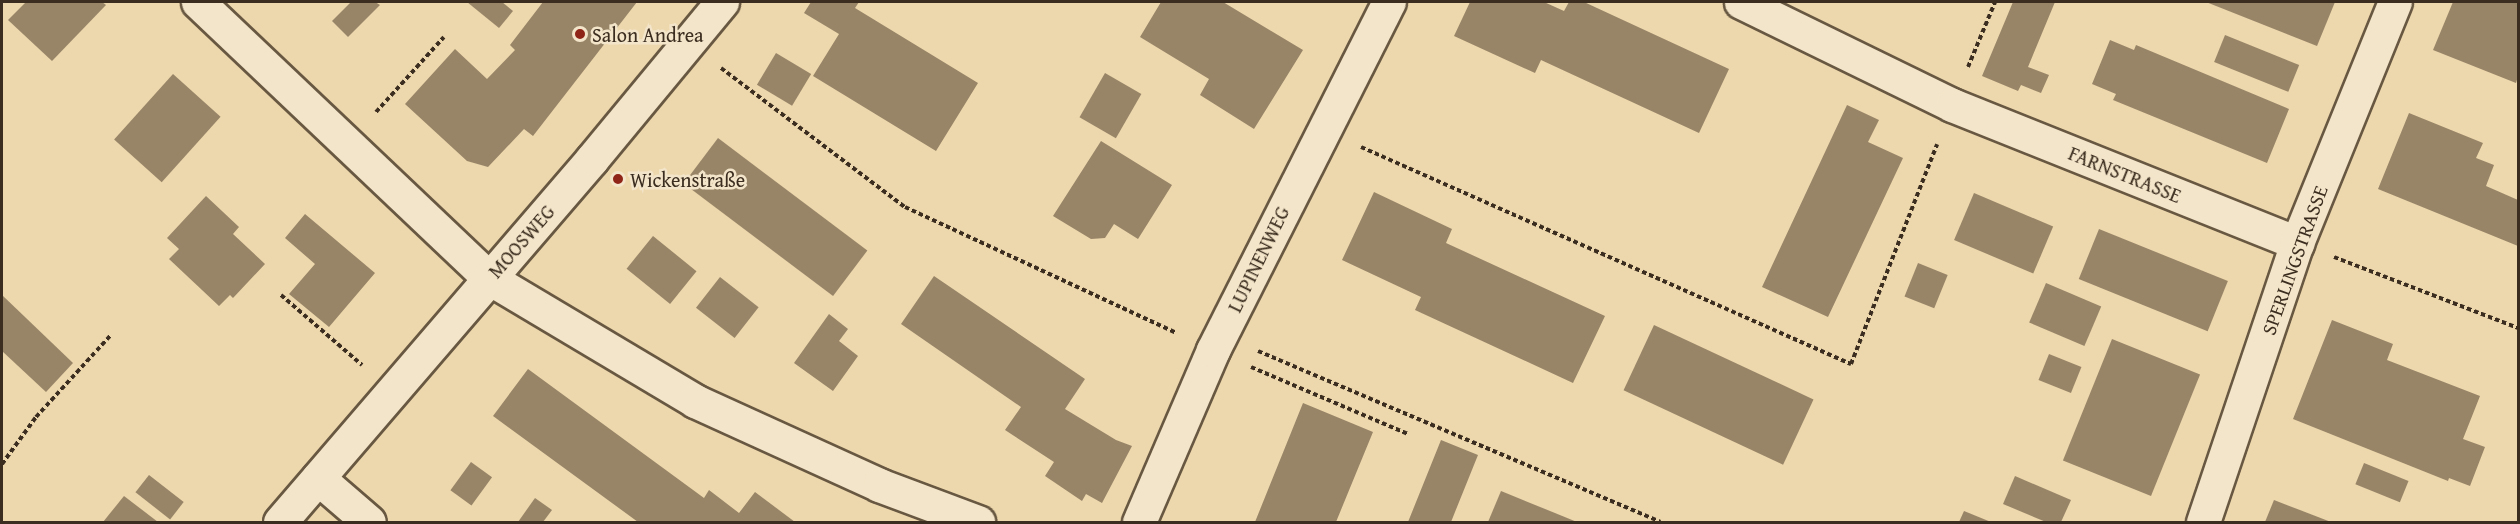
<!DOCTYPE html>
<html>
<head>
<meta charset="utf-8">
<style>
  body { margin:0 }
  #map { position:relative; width:2520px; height:524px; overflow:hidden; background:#edd7ac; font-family:"Gentium Book Plus",serif }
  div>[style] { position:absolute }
  .building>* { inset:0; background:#988568; transform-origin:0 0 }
  .path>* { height:4px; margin-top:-2px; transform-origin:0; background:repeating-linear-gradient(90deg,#3b2d1f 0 4.5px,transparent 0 7.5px) }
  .roads { filter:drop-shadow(2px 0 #685842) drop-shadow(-2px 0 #685842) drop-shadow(0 2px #685842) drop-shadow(0 -2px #685842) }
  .minor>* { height:33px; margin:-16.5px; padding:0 16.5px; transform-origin:16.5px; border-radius:16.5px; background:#f3e5c9 }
  .dots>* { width:16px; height:16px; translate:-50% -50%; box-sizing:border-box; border:3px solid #f3e5c9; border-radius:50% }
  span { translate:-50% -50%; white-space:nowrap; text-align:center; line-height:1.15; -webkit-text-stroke:5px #f3e5c9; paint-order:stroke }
  .poi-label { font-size:20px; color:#3b2d1f }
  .left { translate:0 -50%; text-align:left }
  .street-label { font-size:20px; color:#3b2d1f }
  .frame { position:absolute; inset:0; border:3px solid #3b2d1f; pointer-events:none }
</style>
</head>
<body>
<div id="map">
  <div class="building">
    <div style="clip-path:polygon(26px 2px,102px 2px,106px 5px,52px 61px,8px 20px)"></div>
    <div style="clip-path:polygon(351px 2px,375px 2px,380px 5px,348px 37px,332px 21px)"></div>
    <div style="clip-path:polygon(467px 2px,502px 2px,513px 11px,499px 28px)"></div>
    <div style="clip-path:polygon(543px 2px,637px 2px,533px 136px,524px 129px,488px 167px,467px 161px,405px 104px,455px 49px,487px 79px,515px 50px,510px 45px)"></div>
    <div style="clip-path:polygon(811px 2px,859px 2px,855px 8px,978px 83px,936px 151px,813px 76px,839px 34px,804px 13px)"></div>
    <div style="clip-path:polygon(1161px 2px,1223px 2px,1303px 50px,1254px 129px,1200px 95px,1209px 79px,1140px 37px)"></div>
    <div style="clip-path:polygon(1470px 2px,1544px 2px,1564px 11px,1569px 2px,1584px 2px,1729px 69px,1699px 133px,1541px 60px,1535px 73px,1454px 36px)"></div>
    <div style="clip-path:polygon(2013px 2px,2055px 2px,2028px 67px,2049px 75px,2041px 93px,2021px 85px,2018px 91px,1982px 76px)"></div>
    <div style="clip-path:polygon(2206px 2px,2335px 2px,2317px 46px)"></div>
    <div style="clip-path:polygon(2453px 2px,2518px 2px,2518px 76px,2516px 83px,2433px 50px)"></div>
    <div style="left:2225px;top:35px;width:80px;height:29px;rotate:22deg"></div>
    <div style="clip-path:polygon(2110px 40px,2134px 50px,2136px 45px,2289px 109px,2267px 163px,2113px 100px,2116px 94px,2092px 84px)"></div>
    <div style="left:776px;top:53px;width:41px;height:37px;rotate:31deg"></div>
    <div style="left:1105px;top:73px;width:42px;height:51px;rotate:30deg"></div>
    <div style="left:173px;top:74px;width:64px;height:88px;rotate:42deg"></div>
    <div style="clip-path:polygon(1847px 105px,1879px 120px,1868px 142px,1903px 158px,1828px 317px,1762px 287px)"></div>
    <div style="clip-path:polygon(2409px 113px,2483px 143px,2476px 158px,2494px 165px,2486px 186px,2518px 200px,2518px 246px,2378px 189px)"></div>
    <div style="left:718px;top:138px;width:187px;height:57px;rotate:37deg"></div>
    <div style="clip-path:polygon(1101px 141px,1172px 185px,1138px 239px,1114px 224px,1105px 238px,1091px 239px,1053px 216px)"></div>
    <div style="clip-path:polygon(1374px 192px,1452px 229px,1446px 243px,1605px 316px,1573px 383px,1415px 310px,1421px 297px,1342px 260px)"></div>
    <div style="left:1974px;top:193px;width:86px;height:51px;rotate:23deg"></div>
    <div style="clip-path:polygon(206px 196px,239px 227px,233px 234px,265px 264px,233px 298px,230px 295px,219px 306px,169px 259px,179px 249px,167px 238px)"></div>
    <div style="clip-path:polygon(305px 214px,375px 273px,329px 327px,289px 294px,315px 264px,285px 238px)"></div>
    <div style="left:2099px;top:229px;width:139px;height:54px;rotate:22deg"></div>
    <div style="left:653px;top:236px;width:56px;height:42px;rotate:39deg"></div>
    <div style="left:1918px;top:263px;width:32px;height:36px;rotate:22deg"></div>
    <div style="clip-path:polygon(934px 276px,1085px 379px,1065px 409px,1116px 440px,1132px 446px,1102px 503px,1086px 494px,1082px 501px,1045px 476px,1054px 462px,1005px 430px,1021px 407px,901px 324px)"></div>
    <div style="left:720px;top:277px;width:49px;height:39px;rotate:38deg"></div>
    <div style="left:2046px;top:283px;width:60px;height:43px;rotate:23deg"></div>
    <div style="clip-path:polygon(2px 295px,73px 363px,46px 392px,2px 351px)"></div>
    <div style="clip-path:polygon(829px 314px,848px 329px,839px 341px,858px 356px,833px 391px,794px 363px)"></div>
    <div style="clip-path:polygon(2332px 320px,2393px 344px,2387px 360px,2480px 396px,2463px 439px,2485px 447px,2470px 486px,2449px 478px,2448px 481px,2293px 419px)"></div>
    <div style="left:1654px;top:325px;width:176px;height:72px;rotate:25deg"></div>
    <div style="left:2112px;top:339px;width:95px;height:131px;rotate:22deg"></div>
    <div style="left:2049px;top:354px;width:35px;height:28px;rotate:22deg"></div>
    <div style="clip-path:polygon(528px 369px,704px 498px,709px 490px,739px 513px,755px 492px,795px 522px,638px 522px,493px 416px)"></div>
    <div style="clip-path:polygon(1303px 403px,1373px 432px,1359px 466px,1336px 522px,1255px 522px)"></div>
    <div style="clip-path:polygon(1441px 440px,1478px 455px,1455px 512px,1451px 522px,1408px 522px)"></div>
    <div style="left:471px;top:462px;width:26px;height:35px;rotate:36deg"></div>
    <div style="left:2364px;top:463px;width:48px;height:23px;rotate:22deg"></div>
    <div style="left:149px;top:475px;width:44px;height:22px;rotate:38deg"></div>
    <div style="clip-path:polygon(2015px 476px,2071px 500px,2061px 522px,2046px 522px,2003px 504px)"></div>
    <div style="clip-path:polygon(1501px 491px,1577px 522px,1488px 522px)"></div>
    <div style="clip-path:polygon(124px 496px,158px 522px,103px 522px)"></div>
    <div style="clip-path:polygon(535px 498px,552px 510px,543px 522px,518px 522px)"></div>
    <div style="clip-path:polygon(2274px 500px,2331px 522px,2265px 522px)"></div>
    <div style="clip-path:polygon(1964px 511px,1991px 522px,1959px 522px)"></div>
  </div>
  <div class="path">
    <div style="left:1968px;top:67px;width:70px;rotate:-67.4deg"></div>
    <div style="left:721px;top:68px;width:231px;rotate:37.1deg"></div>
    <div style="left:905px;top:207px;width:299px;rotate:24.9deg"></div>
    <div style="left:376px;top:112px;width:101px;rotate:-47.8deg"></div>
    <div style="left:1361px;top:147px;width:536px;rotate:23.89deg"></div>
    <div style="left:1851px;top:364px;width:236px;rotate:-68.6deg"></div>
    <div style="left:2334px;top:257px;width:197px;rotate:21.1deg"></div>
    <div style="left:281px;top:295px;width:107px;rotate:40.8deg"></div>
    <div style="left:1258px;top:351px;width:437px;rotate:23deg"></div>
    <div style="left:1251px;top:367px;width:171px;rotate:23.1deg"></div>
    <div style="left:2px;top:464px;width:58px;rotate:-54.1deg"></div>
    <div style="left:36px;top:417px;width:110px;rotate:-47.6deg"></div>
  </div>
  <div class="roads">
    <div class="minor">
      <div style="left:198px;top:2px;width:401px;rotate:43.5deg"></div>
      <div style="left:489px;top:278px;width:240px;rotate:30.8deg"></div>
      <div style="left:695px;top:401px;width:202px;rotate:24.5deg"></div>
      <div style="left:879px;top:485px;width:106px;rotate:20.5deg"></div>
      <div style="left:1741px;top:2px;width:235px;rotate:26deg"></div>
      <div style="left:1952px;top:105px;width:372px;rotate:21.8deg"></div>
      <div style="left:318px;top:478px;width:67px;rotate:40.8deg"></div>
      <div style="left:280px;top:522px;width:479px;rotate:-49.3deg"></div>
      <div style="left:592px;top:159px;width:204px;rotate:-50.4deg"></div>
      <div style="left:1139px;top:522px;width:187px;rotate:-66.7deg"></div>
      <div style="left:1213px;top:350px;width:390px;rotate:-63.2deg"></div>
      <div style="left:2203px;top:522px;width:294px;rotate:-71.4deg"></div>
      <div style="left:2297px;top:243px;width:260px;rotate:-67.9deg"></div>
    </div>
  </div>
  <div class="dots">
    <div style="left:580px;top:34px;background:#8f2418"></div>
    <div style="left:618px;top:179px;background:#8f2418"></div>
  </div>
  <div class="poi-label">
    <span class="left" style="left:592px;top:34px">Salon Andrea</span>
    <span class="left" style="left:630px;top:179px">Wickenstraße</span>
  </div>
  <div class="street-label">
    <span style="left:2125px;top:174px;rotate:22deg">FARNSTRASSE</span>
    <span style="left:521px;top:241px;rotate:-49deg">MOOSWEG</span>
    <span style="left:1258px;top:259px;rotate:-64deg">LUPINENWEG</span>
    <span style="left:2294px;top:260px;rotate:-70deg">SPERLINGSTRASSE</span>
  </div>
  <div class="frame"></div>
</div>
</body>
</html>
